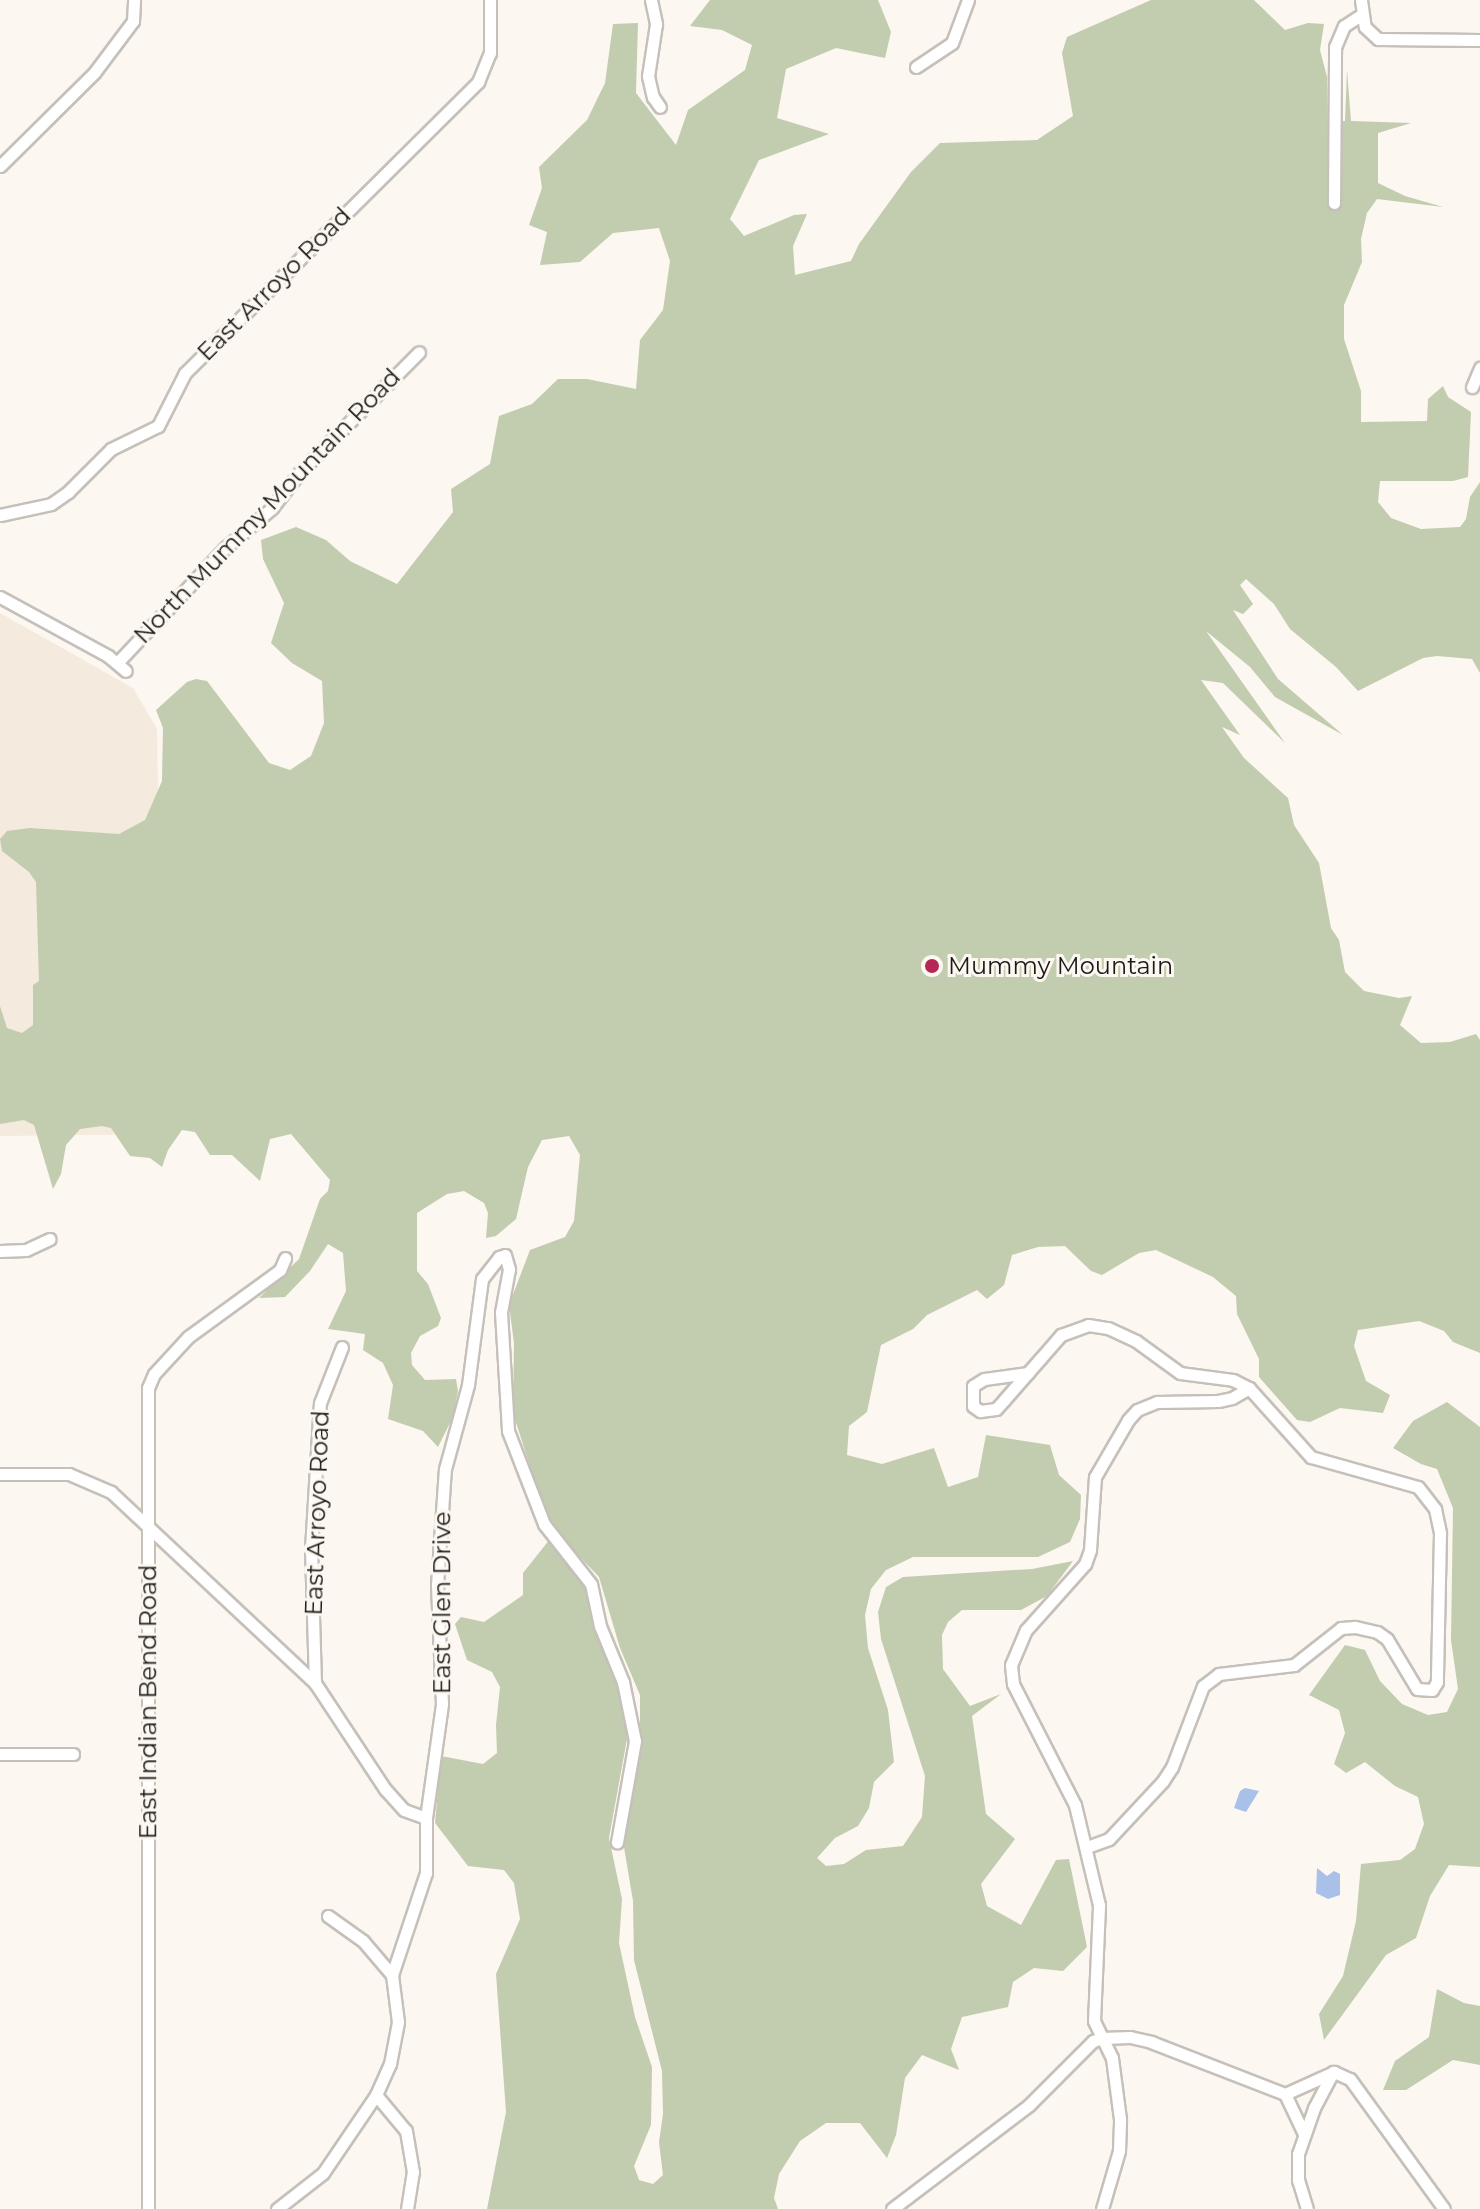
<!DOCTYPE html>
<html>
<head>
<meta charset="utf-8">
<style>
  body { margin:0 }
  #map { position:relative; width:1480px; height:2209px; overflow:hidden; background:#fcf7f0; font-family:Montserrat,sans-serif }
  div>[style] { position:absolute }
  .built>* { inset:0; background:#f4eadd }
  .green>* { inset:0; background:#c2ccae }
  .water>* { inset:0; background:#a9c0e9 }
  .roads { filter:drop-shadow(2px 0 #c5c0ba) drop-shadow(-2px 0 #c5c0ba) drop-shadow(0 2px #c5c0ba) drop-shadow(0 -2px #c5c0ba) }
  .street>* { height:11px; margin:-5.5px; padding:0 5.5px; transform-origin:5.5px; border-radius:5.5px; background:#fff }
  .dots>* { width:22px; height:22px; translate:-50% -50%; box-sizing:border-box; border:4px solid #fcf7f0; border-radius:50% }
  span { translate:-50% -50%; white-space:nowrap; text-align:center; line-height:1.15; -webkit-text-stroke:6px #fcf7f0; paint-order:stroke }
  .street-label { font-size:24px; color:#1c1a18 }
  .poi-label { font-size:24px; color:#1c1a18 }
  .left { translate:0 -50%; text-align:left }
</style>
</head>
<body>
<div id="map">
  <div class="built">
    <div style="clip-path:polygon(0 613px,133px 688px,157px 729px,163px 1134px,0 1136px)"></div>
  </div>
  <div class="green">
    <div style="clip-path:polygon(710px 0,878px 0,891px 32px,885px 58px,836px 48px,786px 69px,777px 118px,829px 134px,759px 160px,730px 219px,744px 236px,794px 215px,807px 214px,793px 246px,795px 275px,851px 261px,859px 244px,911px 172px,940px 143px,1037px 140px,1073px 116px,1062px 53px,1067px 37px,1151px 0,1254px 0,1285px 30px,1308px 23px,1324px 24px,1320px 50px,1327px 77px,1328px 203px,1339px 202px,1340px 121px,1345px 121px,1347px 70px,1351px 121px,1411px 123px,1378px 133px,1378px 183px,1405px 196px,1443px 207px,1377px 199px,1367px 213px,1361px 239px,1362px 262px,1344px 305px,1344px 339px,1361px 391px,1361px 422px,1427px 421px,1428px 399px,1443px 386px,1448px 397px,1471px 412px,1468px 477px,1453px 481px,1380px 481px,1378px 502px,1391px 518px,1421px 529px,1460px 527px,1466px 519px,1470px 497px,1480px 482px,1480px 673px,1472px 659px,1437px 656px,1423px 658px,1358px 691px,1336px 667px,1290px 629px,1274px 604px,1246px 579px,1240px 585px,1253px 604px,1243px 614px,1233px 610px,1278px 679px,1343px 735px,1275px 697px,1250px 667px,1206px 631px,1285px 743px,1223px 683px,1201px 680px,1240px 735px,1222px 727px,1244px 758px,1288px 798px,1294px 825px,1319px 863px,1331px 928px,1339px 940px,1345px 972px,1364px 991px,1399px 998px,1412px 996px,1400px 1025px,1421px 1043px,1450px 1042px,1476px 1034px,1480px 1040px,1480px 1353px,1453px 1342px,1444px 1331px,1419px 1321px,1358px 1330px,1354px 1346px,1366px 1381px,1390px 1395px,1383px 1413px,1340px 1408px,1310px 1422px,1297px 1420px,1259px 1377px,1259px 1359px,1237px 1314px,1236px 1296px,1213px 1277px,1156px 1250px,1139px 1253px,1102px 1275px,1091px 1271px,1065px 1246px,1038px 1247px,1012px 1255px,1004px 1285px,987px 1299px,977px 1290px,927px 1315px,913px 1329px,881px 1345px,867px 1412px,849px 1426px,847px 1455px,882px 1464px,934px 1448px,948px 1487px,978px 1477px,986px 1435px,1050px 1445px,1059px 1475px,1081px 1495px,1080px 1519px,1070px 1542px,1038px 1557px,913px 1557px,886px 1570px,871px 1589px,865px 1615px,868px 1648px,888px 1710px,894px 1762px,874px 1782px,869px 1808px,858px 1826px,835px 1838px,817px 1858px,826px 1866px,844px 1864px,866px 1850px,903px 1846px,922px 1817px,925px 1776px,881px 1639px,878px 1612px,886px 1587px,903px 1577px,1032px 1569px,1073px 1561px,1047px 1596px,1021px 1610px,962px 1610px,948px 1622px,942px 1635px,943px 1669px,970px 1706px,1001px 1694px,972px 1716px,986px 1814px,1015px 1839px,981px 1884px,987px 1906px,1021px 1925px,1056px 1860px,1069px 1859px,1087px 1947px,1063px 1971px,1034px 1968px,1013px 1982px,1008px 2007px,962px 2017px,951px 2049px,959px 2070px,922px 2055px,905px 2078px,896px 2135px,887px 2158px,860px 2123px,826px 2123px,800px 2141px,779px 2174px,774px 2198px,778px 2209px,487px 2209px,506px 2112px,496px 1974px,520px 1919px,514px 1883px,504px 1870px,468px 1866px,435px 1823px,441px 1756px,483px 1764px,497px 1753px,496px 1725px,500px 1687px,492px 1672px,467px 1660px,455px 1624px,461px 1617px,484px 1622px,523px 1595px,523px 1573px,550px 1539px,584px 1583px,593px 1623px,619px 1683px,627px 1739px,609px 1838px,622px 1899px,619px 1943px,635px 2017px,652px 2067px,651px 2125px,634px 2166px,639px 2180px,653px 2184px,663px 2175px,659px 2142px,663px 2114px,662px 2071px,634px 1960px,633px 1901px,623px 1841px,640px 1746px,640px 1695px,620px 1648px,599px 1577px,548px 1523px,513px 1413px,514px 1343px,509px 1305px,530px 1250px,565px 1237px,574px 1221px,580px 1155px,569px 1136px,542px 1140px,528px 1167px,516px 1219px,496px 1236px,486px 1238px,488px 1213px,484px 1203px,464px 1191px,447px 1194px,417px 1213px,417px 1271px,428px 1284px,441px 1318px,438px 1326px,420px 1336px,411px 1353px,412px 1365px,425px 1380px,456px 1379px,458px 1391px,453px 1417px,438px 1447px,423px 1431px,388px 1419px,393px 1385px,383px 1363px,363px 1350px,365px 1334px,328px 1329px,346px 1291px,343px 1253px,328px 1244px,310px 1271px,285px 1297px,259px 1298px,299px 1259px,320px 1199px,328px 1191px,330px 1180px,291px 1134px,270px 1139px,260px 1181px,232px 1155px,210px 1155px,195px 1132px,182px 1130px,168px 1150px,162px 1167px,150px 1158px,130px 1156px,111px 1128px,102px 1126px,80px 1129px,66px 1145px,61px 1174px,53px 1189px,34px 1125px,24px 1120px,0 1124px,0 1006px,7px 1028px,22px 1033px,33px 1025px,33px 985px,39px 981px,36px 882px,29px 872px,2px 851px,0 839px,7px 831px,30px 828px,119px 834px,145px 820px,162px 781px,163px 728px,156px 710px,187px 682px,196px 679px,207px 681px,269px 763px,290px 770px,311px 756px,324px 723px,322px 681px,292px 663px,271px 643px,284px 603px,263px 559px,261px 540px,296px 527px,326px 540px,350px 561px,397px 584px,453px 512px,451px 489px,490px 464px,499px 416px,532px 404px,558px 379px,587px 379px,636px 389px,640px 340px,663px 310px,670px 261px,659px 228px,613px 233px,580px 262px,540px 265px,547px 232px,529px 225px,542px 188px,539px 167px,587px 120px,605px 83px,613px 24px,638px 23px,636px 93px,676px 145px,688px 110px,745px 70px,752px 45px,722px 30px,690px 26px)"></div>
    <div style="clip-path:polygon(1447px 1402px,1480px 1427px,1480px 1867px,1449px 1865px,1430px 1896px,1416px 1938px,1386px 1955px,1324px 2040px,1319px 2014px,1343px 1976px,1356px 1921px,1361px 1864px,1400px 1860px,1415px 1849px,1424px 1824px,1418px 1797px,1395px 1786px,1365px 1762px,1346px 1773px,1334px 1764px,1345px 1733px,1339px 1710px,1309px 1695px,1345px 1645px,1365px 1650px,1380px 1681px,1402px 1704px,1428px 1715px,1447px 1712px,1458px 1689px,1451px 1640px,1453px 1508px,1437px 1469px,1421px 1464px,1393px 1448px,1413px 1421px)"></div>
    <div style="clip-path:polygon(1437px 1989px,1464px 2003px,1480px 2006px,1480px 2065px,1453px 2060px,1406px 2090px,1383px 2090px,1395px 2061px,1429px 2037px)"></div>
  </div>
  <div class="water">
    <div style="clip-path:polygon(1245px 1788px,1259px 1791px,1246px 1812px,1234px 1808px,1240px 1791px)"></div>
    <div style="clip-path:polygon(1317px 1868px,1327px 1876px,1334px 1871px,1340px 1874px,1340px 1895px,1328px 1899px,1316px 1893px)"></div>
  </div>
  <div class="roads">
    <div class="street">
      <div style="left:651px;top:0;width:25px;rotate:78deg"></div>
      <div style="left:656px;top:24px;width:53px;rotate:98.7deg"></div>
      <div style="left:648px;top:76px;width:22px;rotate:77deg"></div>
      <div style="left:653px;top:97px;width:12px;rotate:55deg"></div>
      <div style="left:1361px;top:0;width:27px;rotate:82deg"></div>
      <div style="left:1365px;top:27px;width:18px;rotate:43deg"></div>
      <div style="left:1378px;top:39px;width:102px;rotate:0.6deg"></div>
      <div style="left:916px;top:67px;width:43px;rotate:-33.7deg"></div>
      <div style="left:952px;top:43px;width:46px;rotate:-69.6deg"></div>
      <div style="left:0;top:166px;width:132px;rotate:-44.7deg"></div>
      <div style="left:94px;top:73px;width:65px;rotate:-53.1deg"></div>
      <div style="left:133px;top:21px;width:21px;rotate:-87deg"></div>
      <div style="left:1334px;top:203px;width:156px;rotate:-89.6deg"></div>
      <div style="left:1335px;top:47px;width:23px;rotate:-67deg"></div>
      <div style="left:1344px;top:26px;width:20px;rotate:-33deg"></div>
      <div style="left:1472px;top:387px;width:21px;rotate:-67deg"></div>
      <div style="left:0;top:515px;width:52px;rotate:-12.2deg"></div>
      <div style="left:51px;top:504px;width:21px;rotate:-35deg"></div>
      <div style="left:68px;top:492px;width:61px;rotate:-45deg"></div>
      <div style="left:111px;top:449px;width:52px;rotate:-26.1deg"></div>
      <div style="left:158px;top:426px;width:59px;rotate:-63deg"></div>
      <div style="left:185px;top:373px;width:413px;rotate:-44.8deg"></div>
      <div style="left:478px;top:82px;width:31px;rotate:-68deg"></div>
      <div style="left:490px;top:53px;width:53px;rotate:-90deg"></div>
      <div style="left:0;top:597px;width:123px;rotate:28.6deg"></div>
      <div style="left:108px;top:656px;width:23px;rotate:40deg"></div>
      <div style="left:117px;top:663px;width:158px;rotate:-46.8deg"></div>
      <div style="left:225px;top:548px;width:62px;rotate:-40.4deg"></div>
      <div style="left:272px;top:508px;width:44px;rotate:-52.4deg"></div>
      <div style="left:299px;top:473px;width:170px;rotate:-45.2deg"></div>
      <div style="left:0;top:1251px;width:26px;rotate:-2deg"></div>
      <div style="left:26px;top:1250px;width:26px;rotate:-25deg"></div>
      <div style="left:1028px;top:1373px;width:44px;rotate:172.2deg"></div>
      <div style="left:984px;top:1379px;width:13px;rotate:148deg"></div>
      <div style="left:973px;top:1386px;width:20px;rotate:90deg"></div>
      <div style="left:973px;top:1406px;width:9px;rotate:36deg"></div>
      <div style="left:980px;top:1411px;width:16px;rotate:-7deg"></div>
      <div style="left:996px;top:1409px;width:12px;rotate:-48deg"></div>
      <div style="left:1004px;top:1400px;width:55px;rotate:-48.7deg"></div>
      <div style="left:1040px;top:1359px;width:32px;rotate:-49deg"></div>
      <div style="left:1061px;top:1335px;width:29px;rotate:-20deg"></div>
      <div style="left:1088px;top:1325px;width:20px;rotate:9deg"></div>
      <div style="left:1108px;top:1328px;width:31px;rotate:25deg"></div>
      <div style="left:1136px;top:1341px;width:54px;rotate:36deg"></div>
      <div style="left:1180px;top:1373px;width:53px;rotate:7.5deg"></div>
      <div style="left:1233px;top:1380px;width:18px;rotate:27deg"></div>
      <div style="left:1249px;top:1388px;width:93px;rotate:48.1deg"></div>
      <div style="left:1311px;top:1457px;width:111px;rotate:15.7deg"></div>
      <div style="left:1418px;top:1487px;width:28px;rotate:52deg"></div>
      <div style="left:1435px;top:1509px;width:25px;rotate:78deg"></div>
      <div style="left:1440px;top:1533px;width:149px;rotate:91.2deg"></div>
      <div style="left:1437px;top:1682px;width:9px;rotate:122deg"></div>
      <div style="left:1432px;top:1690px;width:15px;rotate:-176deg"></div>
      <div style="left:1417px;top:1689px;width:58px;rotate:-121deg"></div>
      <div style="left:1387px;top:1639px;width:12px;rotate:-145deg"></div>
      <div style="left:1377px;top:1632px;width:23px;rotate:-167deg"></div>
      <div style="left:1355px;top:1627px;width:14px;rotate:176deg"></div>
      <div style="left:1341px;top:1628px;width:60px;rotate:141.8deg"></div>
      <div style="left:1294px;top:1665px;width:76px;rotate:173.2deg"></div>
      <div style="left:1219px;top:1674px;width:20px;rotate:143deg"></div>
      <div style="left:1203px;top:1686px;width:87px;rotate:110.9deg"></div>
      <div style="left:1172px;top:1767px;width:17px;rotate:123deg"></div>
      <div style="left:1163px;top:1781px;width:79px;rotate:133deg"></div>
      <div style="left:1109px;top:1839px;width:23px;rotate:160deg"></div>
      <div style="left:0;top:1474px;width:69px"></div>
      <div style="left:69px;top:1474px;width:46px;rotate:23.2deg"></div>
      <div style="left:111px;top:1492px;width:279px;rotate:43.1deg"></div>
      <div style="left:315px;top:1683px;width:127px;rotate:56.6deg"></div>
      <div style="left:385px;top:1789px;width:28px;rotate:48deg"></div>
      <div style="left:404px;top:1810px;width:23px;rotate:20deg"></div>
      <div style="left:315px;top:1683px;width:134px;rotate:-91.7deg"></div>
      <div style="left:311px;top:1549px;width:146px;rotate:-86.5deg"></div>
      <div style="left:320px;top:1403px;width:60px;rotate:-68.6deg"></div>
      <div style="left:0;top:1754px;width:73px"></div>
      <div style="left:328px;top:1916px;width:43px;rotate:35.5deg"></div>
      <div style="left:363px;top:1941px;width:45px;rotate:49.5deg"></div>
      <div style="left:1334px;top:2072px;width:17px;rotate:24deg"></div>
      <div style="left:1350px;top:2079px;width:160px;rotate:54.1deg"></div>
      <div style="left:1285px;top:2094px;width:44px;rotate:64.6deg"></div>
      <div style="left:148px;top:2209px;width:821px;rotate:-90deg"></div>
      <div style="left:148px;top:1388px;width:15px;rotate:-67deg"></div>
      <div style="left:154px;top:1374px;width:50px;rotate:-47.4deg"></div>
      <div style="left:188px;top:1337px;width:114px;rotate:-36.1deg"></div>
      <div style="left:280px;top:1270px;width:13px;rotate:-67deg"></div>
      <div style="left:277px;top:2209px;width:58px;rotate:-38deg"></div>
      <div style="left:323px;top:2173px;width:94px;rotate:-55.8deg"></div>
      <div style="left:407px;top:2209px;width:37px;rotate:-81deg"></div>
      <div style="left:413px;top:2172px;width:42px;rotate:-99.7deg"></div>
      <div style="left:406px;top:2131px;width:47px;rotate:-129.8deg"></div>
      <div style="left:376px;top:2095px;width:34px;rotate:-66deg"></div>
      <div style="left:390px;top:2064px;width:43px;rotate:-79.2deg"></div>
      <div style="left:398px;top:2022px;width:47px;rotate:-97.3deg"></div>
      <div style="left:392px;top:1975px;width:108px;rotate:-71.6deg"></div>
      <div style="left:426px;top:1873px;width:55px;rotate:-90deg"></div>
      <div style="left:426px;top:1818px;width:115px;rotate:-82deg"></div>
      <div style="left:442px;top:1704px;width:119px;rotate:-92.4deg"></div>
      <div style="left:437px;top:1585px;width:116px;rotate:-86.1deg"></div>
      <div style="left:445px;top:1469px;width:87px;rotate:-74.7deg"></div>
      <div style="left:468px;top:1385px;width:107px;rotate:-82.5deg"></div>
      <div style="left:482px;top:1279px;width:28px;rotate:-52deg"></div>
      <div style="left:499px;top:1257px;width:6px;rotate:-18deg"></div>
      <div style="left:505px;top:1255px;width:15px;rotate:74deg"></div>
      <div style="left:509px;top:1269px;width:44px;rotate:100.5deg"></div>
      <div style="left:501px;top:1312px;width:119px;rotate:86.6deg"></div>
      <div style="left:508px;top:1431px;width:100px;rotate:68.8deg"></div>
      <div style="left:544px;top:1524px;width:76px;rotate:51.9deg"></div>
      <div style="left:591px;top:1584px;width:43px;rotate:77.9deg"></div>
      <div style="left:600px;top:1626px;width:61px;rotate:67.7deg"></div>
      <div style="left:623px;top:1682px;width:60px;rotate:78.5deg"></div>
      <div style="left:635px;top:1741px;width:103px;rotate:100.1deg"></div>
      <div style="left:892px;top:2209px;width:172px;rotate:-37.2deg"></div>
      <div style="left:1029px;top:2105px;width:91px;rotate:-45deg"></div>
      <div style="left:1093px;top:2041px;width:9px;rotate:-18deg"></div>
      <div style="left:1102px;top:2038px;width:28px;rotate:-2deg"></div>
      <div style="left:1130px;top:2037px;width:22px;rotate:13deg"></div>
      <div style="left:1151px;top:2042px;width:144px;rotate:21.2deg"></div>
      <div style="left:1285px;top:2094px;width:54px;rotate:-24.2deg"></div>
      <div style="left:1102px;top:2209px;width:60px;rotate:-73.7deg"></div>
      <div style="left:1119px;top:2151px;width:32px;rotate:-88deg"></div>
      <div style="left:1120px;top:2119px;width:62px;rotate:-97.5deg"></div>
      <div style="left:1112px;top:2058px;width:41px;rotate:-115.9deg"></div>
      <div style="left:1094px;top:2021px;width:116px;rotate:-87.5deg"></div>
      <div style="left:1099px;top:1905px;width:103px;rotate:-103.5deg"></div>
      <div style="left:1075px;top:1805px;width:136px;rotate:-117.1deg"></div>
      <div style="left:1013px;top:1684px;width:19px;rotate:-96deg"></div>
      <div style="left:1011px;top:1665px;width:38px;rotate:-67deg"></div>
      <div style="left:1026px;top:1630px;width:89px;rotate:-48.2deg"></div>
      <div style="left:1085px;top:1564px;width:15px;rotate:-70deg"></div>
      <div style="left:1090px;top:1550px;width:73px;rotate:-86.1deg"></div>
      <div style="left:1095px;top:1477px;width:66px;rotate:-59.9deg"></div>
      <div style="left:1128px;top:1420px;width:13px;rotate:-48deg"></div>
      <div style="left:1137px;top:1410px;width:22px;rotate:-22deg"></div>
      <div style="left:1157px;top:1402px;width:61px;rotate:-0.9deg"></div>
      <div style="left:1218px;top:1401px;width:14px;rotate:-12deg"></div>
      <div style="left:1232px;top:1398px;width:20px;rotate:-30deg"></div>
      <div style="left:1307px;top:2209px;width:30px;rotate:-107deg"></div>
      <div style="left:1298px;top:2180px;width:26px;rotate:-90deg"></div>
      <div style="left:1298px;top:2154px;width:49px;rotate:-70.8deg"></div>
      <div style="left:1314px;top:2108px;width:41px;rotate:-62.2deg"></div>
    </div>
  </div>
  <div class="dots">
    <div style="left:932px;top:966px;background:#b62757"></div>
  </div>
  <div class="street-label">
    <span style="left:274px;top:284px;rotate:-45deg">East Arroyo Road</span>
    <span style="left:267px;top:506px;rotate:-46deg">North Mummy Mountain Road</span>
    <span style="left:317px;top:1513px;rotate:-88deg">East Arroyo Road</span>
    <span style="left:442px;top:1603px;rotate:-90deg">East Glen Drive</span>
    <span style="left:148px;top:1702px;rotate:-90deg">East Indian Bend Road</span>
  </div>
  <div class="poi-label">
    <span class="left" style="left:948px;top:966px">Mummy Mountain</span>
  </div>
</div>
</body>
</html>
